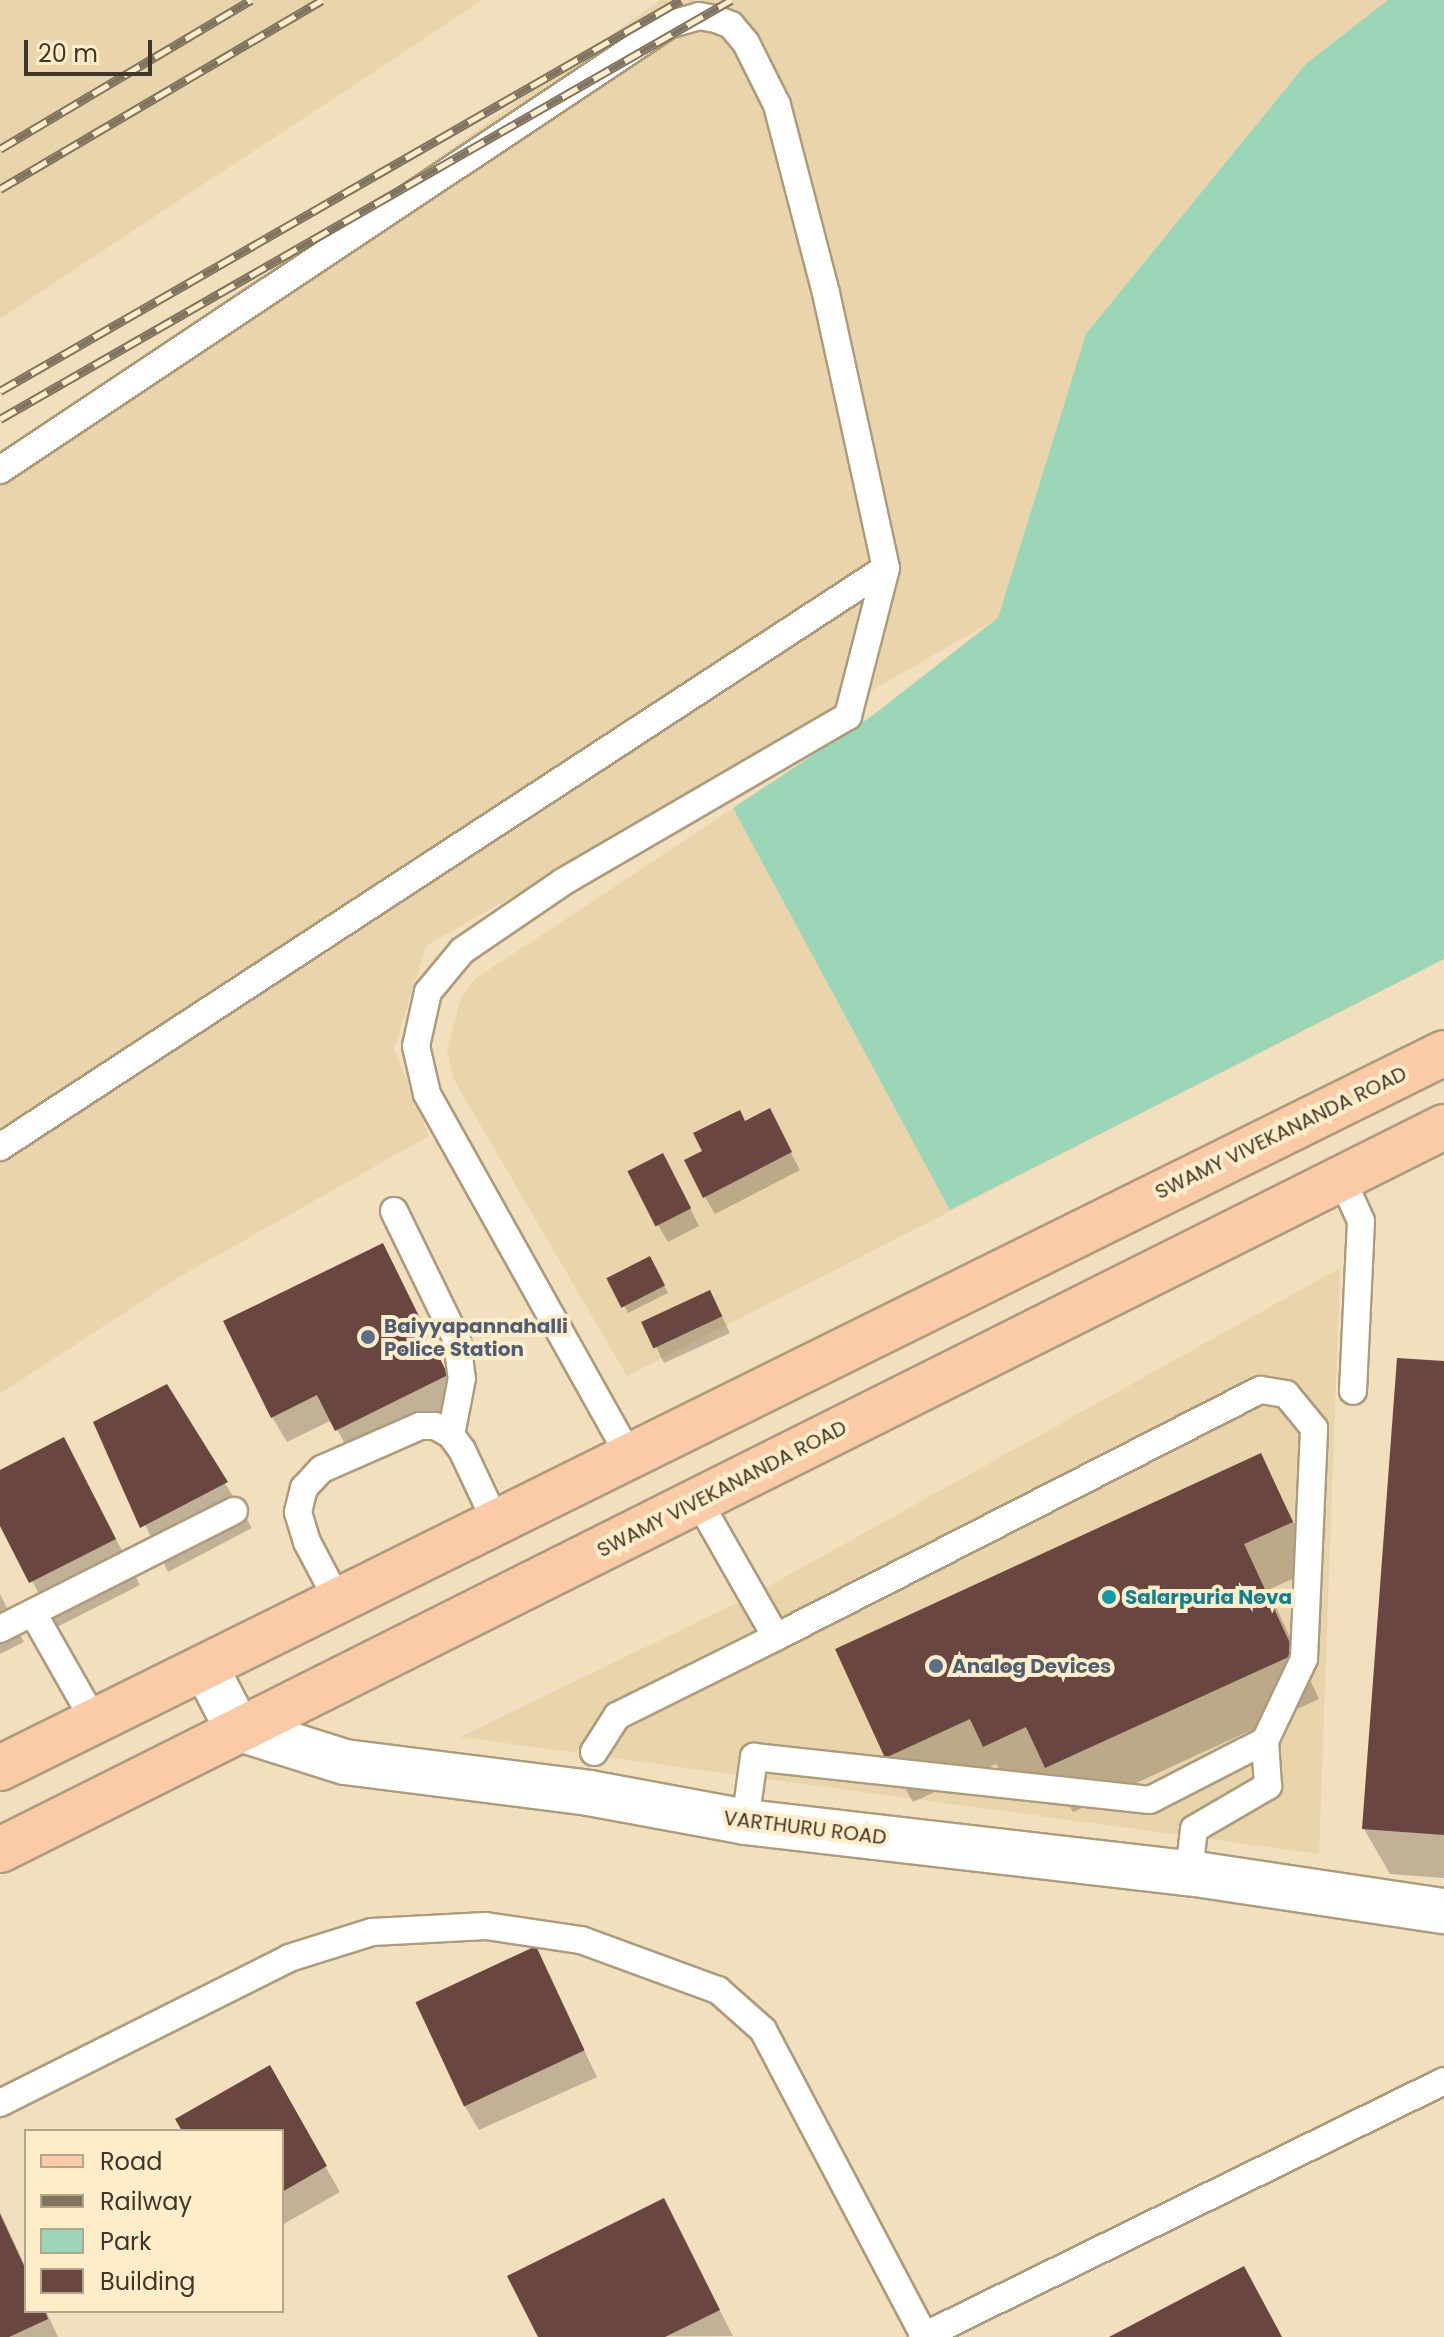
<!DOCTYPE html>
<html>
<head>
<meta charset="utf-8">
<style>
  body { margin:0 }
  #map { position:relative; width:1444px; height:2337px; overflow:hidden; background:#f2dfbd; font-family:Poppins,sans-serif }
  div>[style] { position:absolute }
  .built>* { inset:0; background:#ead4ab }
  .green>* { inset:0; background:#9bd6b9 }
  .shadow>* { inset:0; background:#0003 }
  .building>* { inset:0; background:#694740; transform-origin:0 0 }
  .roads { filter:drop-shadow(2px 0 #ad9c7c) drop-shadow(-2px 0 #ad9c7c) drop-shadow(0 2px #ad9c7c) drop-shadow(0 -2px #ad9c7c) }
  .lane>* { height:26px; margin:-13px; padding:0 13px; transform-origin:13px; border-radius:13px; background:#fff }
  .secondary>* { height:44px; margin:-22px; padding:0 22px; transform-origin:22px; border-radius:22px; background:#fff }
  .primary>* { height:44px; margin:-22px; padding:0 22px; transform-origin:22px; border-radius:22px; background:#fbcaa7 }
  .rail>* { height:9px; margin-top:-4.5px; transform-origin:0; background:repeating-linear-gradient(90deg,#ffedca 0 18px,#80745f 0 36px); box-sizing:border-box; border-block:2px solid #80745f }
  .dots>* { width:22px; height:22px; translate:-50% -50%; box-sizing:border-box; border:4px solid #ffedca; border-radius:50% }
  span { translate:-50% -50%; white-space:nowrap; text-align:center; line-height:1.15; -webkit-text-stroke:8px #ffedca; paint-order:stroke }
  .street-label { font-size:20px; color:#3f382a }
  .service-label { font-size:20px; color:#4e5e75; font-weight:700 }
  .left { translate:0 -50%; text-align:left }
  .culture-label { font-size:20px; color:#0d838f; font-weight:700 }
  .legend { position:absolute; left:24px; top:2129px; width:260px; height:184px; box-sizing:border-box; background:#ffedca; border:2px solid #b2a58a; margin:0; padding:10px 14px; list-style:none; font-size:24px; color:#3f382a }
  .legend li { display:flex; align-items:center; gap:16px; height:40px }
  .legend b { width:40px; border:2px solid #b2a58a }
  .scale { position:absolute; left:24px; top:40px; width:128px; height:36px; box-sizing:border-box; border:4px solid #3f382a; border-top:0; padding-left:10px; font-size:24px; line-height:28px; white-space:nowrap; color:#3f382a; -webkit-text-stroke:6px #ffedca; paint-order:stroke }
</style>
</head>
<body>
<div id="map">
  <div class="built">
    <div style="clip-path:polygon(0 0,482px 0,0 319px)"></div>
    <div style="clip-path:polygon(660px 0,1444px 0,1444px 959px,627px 1376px,453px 1078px,447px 1049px,461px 998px,475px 979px,872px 716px,991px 622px,426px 946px,394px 1049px,429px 1136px,174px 1280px,0 1394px,0 454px,247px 294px)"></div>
    <div style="clip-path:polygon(1340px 1268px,1319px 1854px,460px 1737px,751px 1596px)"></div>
  </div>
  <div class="green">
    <div style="clip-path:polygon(1388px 0,1444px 0,1444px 959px,950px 1210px,733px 808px,872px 716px,998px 618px,1086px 334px,1306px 64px)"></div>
  </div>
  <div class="shadow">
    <div style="clip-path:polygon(745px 1123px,778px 1128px,800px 1170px,715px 1214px,705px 1197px,705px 1152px)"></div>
    <div style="clip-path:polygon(672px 1172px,699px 1226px,668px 1242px,658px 1225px)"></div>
    <div style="clip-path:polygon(383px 1246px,461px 1401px,351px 1455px,332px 1420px,287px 1442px,272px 1417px)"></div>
    <div style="clip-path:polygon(654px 1266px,668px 1293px,628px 1313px,609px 1278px)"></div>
    <div style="clip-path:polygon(719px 1310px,730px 1333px,664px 1363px,644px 1323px)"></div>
    <div style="clip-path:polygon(1444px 1363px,1444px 1878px,1390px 1874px,1364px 1829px)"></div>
    <div style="clip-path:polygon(167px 1387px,252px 1528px,168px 1572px,96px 1423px)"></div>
    <div style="clip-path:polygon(64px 1440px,140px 1585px,57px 1627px,0 1522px,0 1472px)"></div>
    <div style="clip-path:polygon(1260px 1456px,1317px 1568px,1268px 1590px,1319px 1699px,1073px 1812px,1050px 1773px,1011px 1791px,996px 1764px,913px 1802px,887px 1757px)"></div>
    <div style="clip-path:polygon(0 1594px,24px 1642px,0 1654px)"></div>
    <div style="clip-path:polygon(535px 1948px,597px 2077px,479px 2130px,464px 2105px)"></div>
    <div style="clip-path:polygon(269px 2068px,340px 2192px,282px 2225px,282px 2131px,184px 2131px)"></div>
    <div style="clip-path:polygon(0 2212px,26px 2268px,26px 2311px,46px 2311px,58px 2337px,0 2337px)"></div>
    <div style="clip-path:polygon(677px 2226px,733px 2336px,540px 2337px)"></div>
  </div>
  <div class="building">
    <div style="clip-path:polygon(770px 1108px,792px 1152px,703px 1198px,684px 1160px,702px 1151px,693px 1133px,740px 1110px,745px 1121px)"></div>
    <div style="left:663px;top:1153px;width:62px;height:40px;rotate:63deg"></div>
    <div style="clip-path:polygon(383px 1243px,448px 1375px,335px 1431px,317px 1395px,271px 1418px,223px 1321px)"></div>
    <div style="left:650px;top:1256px;width:33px;height:49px;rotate:63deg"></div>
    <div style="left:710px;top:1290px;width:29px;height:76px;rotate:65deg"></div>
    <div style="clip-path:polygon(1397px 1358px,1444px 1361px,1444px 1835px,1362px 1829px)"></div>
    <div style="clip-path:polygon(167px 1384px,228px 1482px,140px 1528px,93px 1422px)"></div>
    <div style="clip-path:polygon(64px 1437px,116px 1539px,29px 1583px,0 1526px,0 1470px)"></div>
    <div style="clip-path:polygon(1261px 1453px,1293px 1522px,1244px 1544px,1295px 1654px,1045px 1768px,1026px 1727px,983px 1747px,970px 1719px,885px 1758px,835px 1649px)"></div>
    <div style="left:536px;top:1946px;width:115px;height:133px;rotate:65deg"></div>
    <div style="clip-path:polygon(270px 2065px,327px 2166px,282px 2192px,282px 2131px,182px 2131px,175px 2119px)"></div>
    <div style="clip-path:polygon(664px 2198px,720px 2310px,665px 2337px,538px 2337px,507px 2276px)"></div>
    <div style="clip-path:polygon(0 2214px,26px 2270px,26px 2311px,45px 2311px,48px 2319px,9px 2337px,0 2337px)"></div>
    <div style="clip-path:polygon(1244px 2266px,1282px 2337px,1109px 2337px)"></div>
  </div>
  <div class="roads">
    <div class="lane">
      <div style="left:0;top:470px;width:803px;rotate:-33.67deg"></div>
      <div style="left:668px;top:25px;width:32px;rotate:-16deg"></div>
      <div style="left:699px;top:16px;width:17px;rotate:10deg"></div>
      <div style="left:716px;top:19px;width:16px;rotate:22deg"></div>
      <div style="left:731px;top:25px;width:23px;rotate:50deg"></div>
      <div style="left:746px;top:43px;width:69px;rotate:63.4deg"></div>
      <div style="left:777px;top:105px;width:194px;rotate:75.4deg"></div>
      <div style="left:826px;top:293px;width:281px;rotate:77.7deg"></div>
      <div style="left:886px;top:568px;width:153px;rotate:104.4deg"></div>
      <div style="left:848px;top:716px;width:330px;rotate:149.8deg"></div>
      <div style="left:563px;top:882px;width:122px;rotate:145.7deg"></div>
      <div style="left:462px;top:951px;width:53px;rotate:129.7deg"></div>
      <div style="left:428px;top:992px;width:55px;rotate:102.5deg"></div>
      <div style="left:416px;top:1046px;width:49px;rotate:77.1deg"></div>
      <div style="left:427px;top:1094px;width:411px;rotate:60.8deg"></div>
      <div style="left:0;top:1147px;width:1058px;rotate:-33.16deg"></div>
      <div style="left:1341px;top:1177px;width:48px;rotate:65.6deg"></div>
      <div style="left:1361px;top:1221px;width:170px;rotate:92.7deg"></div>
      <div style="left:394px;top:1211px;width:144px;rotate:64deg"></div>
      <div style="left:457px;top:1340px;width:38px;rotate:83deg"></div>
      <div style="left:462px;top:1378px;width:58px;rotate:100.9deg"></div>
      <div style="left:336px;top:1597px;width:62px;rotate:-117.8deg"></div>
      <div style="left:307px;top:1542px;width:31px;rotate:-107deg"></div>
      <div style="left:298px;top:1512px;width:25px;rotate:-76deg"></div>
      <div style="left:304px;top:1488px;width:26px;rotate:-47deg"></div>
      <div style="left:322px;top:1469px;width:107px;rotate:-23.7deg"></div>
      <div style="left:420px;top:1426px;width:15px"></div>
      <div style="left:435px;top:1426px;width:18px;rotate:29deg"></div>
      <div style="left:451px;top:1435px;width:19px;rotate:54deg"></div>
      <div style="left:462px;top:1450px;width:77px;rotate:64.8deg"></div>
      <div style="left:33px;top:1613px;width:125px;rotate:60.4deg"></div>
      <div style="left:0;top:1629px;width:262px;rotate:-26.8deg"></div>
      <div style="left:594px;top:1752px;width:43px;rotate:-57.4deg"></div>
      <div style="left:617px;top:1716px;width:178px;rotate:-26.4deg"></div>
      <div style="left:776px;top:1637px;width:155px;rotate:-119.7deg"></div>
      <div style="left:745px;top:1822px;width:66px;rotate:-82.1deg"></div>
      <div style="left:754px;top:1757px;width:398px;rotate:6.2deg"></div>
      <div style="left:1150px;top:1800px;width:129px;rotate:-27.2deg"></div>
      <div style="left:1265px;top:1741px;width:91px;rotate:-64.6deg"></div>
      <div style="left:1304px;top:1659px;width:231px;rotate:-87.5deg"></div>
      <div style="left:1314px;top:1428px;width:44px;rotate:-129.5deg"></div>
      <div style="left:1286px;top:1394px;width:26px;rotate:-171deg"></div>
      <div style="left:1260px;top:1390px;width:543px;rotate:152.96deg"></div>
      <div style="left:1189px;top:1873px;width:44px;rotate:-83.5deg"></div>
      <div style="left:1194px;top:1829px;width:86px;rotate:-30.2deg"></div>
      <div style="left:1268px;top:1786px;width:45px;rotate:-93.8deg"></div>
      <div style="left:0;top:2103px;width:323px;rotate:-26.6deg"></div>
      <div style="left:289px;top:1958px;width:87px;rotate:-17.4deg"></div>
      <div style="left:372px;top:1932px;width:114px;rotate:-3deg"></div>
      <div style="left:486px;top:1926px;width:96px;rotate:8.4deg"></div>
      <div style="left:581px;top:1940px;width:146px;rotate:20.1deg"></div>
      <div style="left:718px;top:1990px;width:60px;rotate:41.6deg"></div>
      <div style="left:763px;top:2030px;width:346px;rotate:62.2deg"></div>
      <div style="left:922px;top:2337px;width:581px;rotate:-26.12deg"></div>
    </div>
    <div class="secondary">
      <div style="left:206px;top:1668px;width:68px;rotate:62.7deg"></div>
      <div style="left:237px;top:1728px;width:113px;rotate:17.5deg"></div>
      <div style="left:345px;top:1762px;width:246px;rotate:7.2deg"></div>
      <div style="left:589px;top:1793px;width:159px;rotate:10.5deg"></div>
      <div style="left:745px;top:1822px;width:447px;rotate:6.6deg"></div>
      <div style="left:1189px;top:1873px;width:258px;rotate:8.5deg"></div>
    </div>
    <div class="primary">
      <div style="left:0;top:1768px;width:1611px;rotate:-26.34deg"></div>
      <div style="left:0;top:1850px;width:1615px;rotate:-26.6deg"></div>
    </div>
  </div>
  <div class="rail">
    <div style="left:0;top:149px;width:292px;rotate:-30.7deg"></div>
    <div style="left:0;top:189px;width:373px;rotate:-30.4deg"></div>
    <div style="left:0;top:391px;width:785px;rotate:-29.86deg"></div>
    <div style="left:0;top:419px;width:843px;rotate:-29.82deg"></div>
  </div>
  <div class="dots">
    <div style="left:368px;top:1337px;background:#5c6f8a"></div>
    <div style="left:1109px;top:1597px;background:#0f9aa8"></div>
    <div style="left:936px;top:1666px;background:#5c6f8a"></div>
  </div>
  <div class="street-label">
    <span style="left:1281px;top:1133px;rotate:-26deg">SWAMY VIVEKANANDA ROAD</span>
    <span style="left:722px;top:1489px;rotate:-27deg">SWAMY VIVEKANANDA ROAD</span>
    <span style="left:805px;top:1828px;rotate:7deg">VARTHURU ROAD</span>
  </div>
  <div class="service-label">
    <span class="left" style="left:384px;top:1338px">Baiyyapannahalli<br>Police Station</span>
    <span class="left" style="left:952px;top:1666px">Analog Devices</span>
  </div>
  <div class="culture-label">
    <span class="left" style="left:1125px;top:1597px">Salarpuria Nova</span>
  </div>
  <ul class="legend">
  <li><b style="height:10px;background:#fbcaa7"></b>Road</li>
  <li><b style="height:10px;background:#80745f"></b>Railway</li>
  <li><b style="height:22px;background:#9bd6b9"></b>Park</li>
  <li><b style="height:22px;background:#694740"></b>Building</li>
  </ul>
  <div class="scale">20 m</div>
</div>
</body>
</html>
